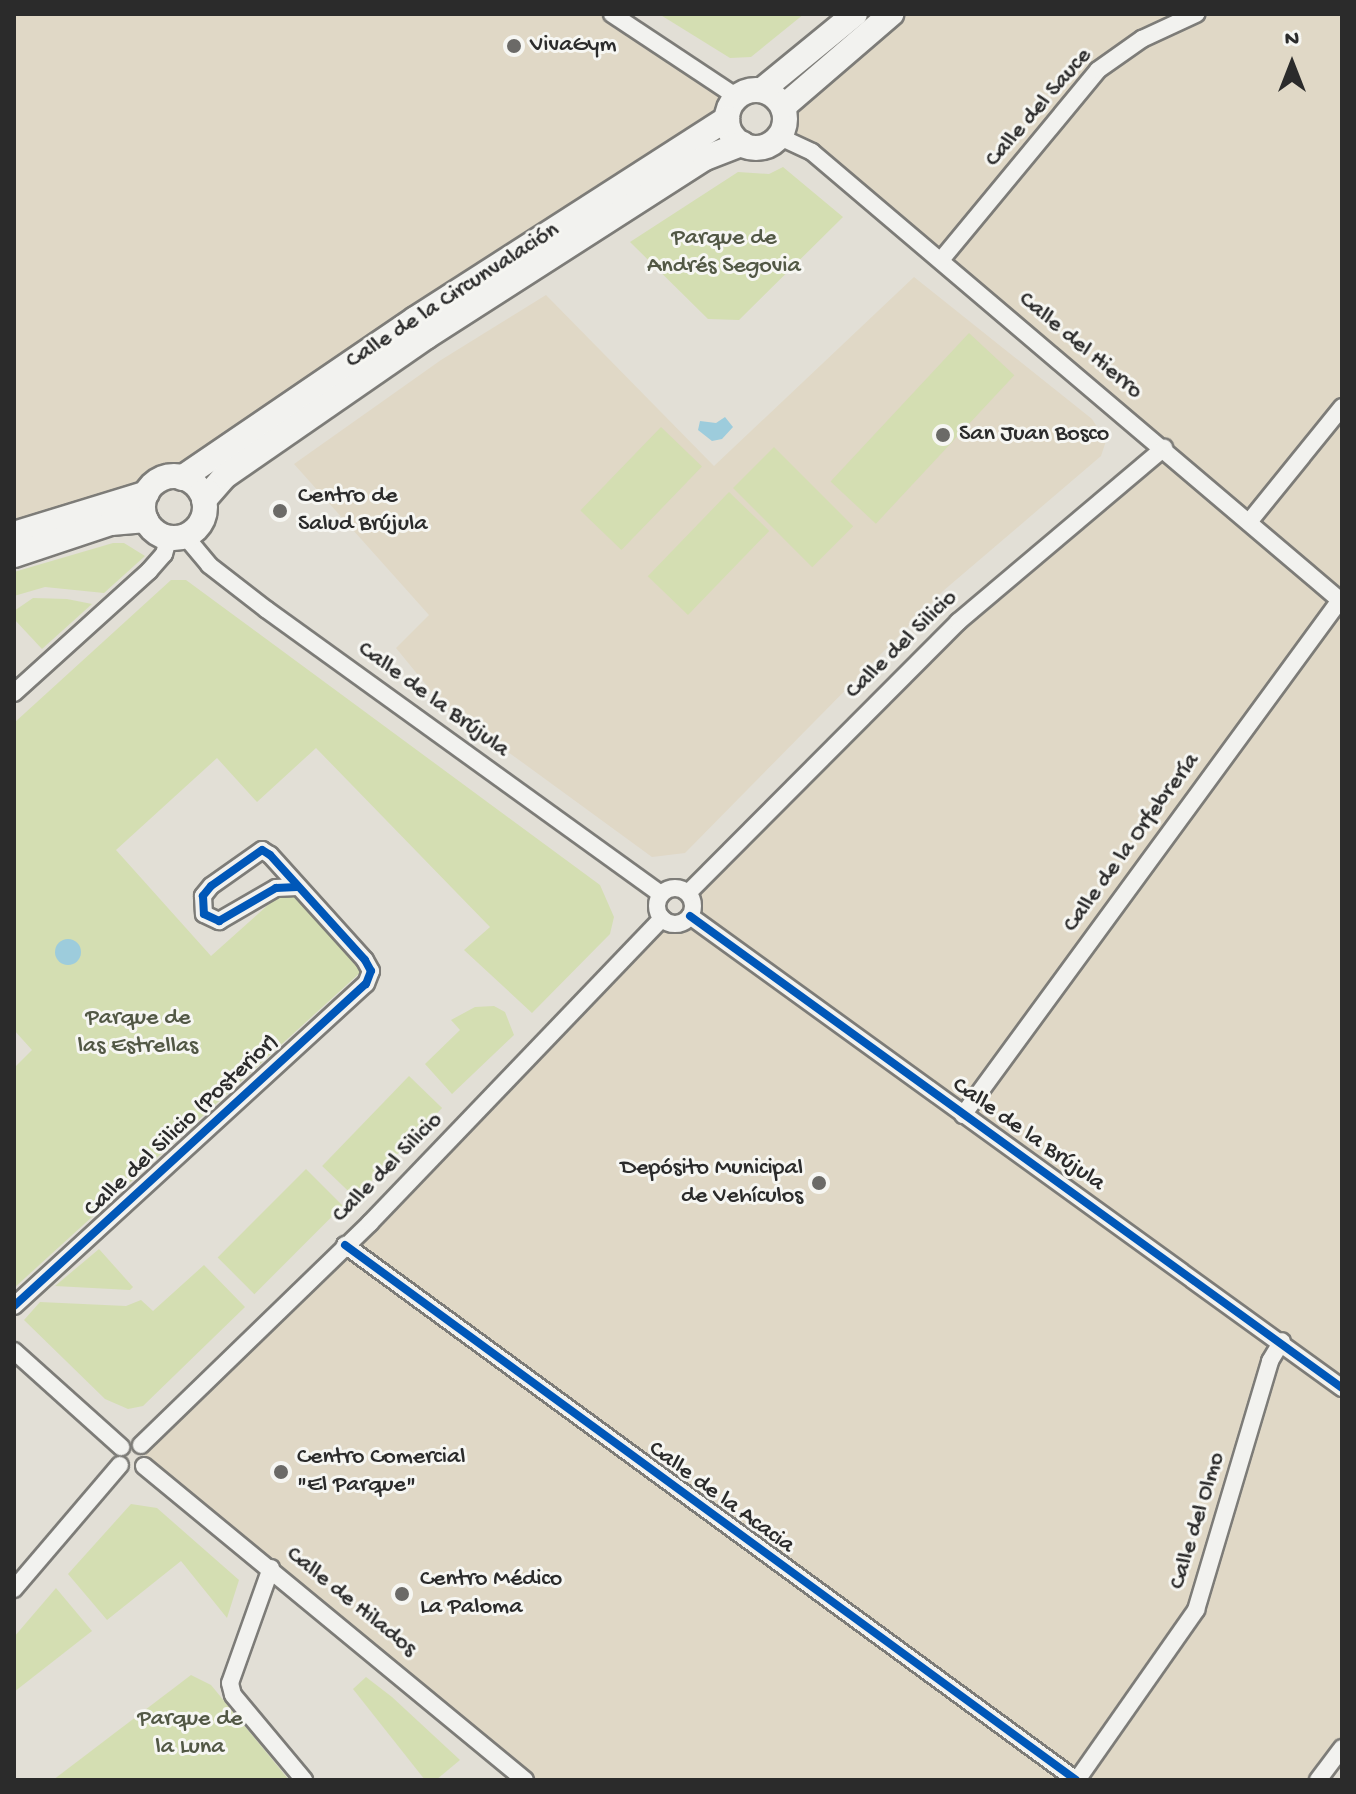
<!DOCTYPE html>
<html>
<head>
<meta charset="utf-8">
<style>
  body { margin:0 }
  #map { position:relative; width:1356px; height:1794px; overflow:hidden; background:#e2dfd6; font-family:"Gochi Hand",sans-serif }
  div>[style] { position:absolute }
  .built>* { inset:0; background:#e0d8c6 }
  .green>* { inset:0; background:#d4deb2; transform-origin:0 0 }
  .water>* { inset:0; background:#9dccdc }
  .round { border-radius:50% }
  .roads { filter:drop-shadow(2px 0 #7d7c78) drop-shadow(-2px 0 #7d7c78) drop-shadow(0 2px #7d7c78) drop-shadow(0 -2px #7d7c78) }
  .street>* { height:16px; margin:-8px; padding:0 8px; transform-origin:8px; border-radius:8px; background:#f2f2ef }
  .street>.ring { margin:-8px; padding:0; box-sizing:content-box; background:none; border:16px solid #f2f2ef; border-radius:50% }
  .secondary>* { height:24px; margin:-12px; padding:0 12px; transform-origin:12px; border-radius:12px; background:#f2f2ef }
  .secondary>.ring { margin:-12px; padding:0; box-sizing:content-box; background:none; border:24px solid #f2f2ef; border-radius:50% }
  .cycleway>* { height:8px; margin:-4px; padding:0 4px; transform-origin:4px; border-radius:4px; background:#0057b8 }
  .dots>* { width:22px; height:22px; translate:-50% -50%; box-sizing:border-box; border:4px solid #f6f6f2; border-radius:50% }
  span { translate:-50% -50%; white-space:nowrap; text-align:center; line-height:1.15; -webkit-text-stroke:6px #f6f6f2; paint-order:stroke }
  .poi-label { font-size:24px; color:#2b2b2b }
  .left { translate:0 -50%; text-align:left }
  .right { translate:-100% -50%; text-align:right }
  .street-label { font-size:24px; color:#2b2b2b }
  .park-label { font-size:24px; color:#525845 }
  .frame { position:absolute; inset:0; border:16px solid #2b2b2b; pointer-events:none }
  .north { position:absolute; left:1252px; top:24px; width:80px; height:80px; -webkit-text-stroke:6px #f6f6f2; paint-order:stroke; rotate:0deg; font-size:22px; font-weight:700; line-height:32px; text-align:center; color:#2b2b2b }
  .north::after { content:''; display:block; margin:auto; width:28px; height:36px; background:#2b2b2b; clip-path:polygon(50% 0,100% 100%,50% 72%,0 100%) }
</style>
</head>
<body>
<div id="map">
  <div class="built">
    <div style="clip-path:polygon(14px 14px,612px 14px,737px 97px,728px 112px,173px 476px,14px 534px)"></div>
    <div style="clip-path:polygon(891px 14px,1342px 14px,1342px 1748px,1318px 1780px,525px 1780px,144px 1466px,146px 1451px,141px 1445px,662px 919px,671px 924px,690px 916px,688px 893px,852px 727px,1164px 449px,812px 152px,780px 137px,786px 114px)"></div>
    <div style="clip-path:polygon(914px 277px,1092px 419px,1106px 441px,1101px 456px,943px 591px,685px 853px,652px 857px,441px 703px,396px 648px,429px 615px,294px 464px,441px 360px,546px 295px,714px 466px)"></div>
  </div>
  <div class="green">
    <div style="clip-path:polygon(659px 14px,804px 14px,751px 57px,730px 58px)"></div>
    <div style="clip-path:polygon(783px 167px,843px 217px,739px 320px,708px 319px,630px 242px,738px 172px,769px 174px)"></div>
    <div style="left:969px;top:333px;width:62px;height:203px;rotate:43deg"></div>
    <div style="left:661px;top:427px;width:57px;height:116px;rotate:44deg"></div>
    <div style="left:774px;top:447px;width:112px;height:58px;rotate:45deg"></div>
    <div style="left:729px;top:492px;width:56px;height:117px;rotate:44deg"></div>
    <div style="clip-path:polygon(113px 543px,124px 543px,145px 556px,104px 593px,45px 587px,14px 596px,14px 572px)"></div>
    <div style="clip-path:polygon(171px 580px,186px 580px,600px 885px,614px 917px,610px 934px,532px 1013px,464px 950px,490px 927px,316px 748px,257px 802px,217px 758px,116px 850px,211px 956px,278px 896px,292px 892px,360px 963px,362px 971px,14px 1288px,14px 1068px,32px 1050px,14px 1030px,14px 723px)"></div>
    <div style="clip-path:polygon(33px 598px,67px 599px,92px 604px,42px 649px,14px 619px,14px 611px)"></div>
    <div style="clip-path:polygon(494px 1006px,505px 1012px,514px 1035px,452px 1094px,425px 1064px,460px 1030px,451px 1020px,475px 1007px)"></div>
    <div style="left:409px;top:1076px;width:46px;height:125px;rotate:44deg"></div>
    <div style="left:306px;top:1169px;width:52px;height:125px;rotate:45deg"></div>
    <div style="clip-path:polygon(99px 1249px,133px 1287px,130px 1290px,55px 1286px)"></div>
    <div style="clip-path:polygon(204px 1265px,245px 1307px,143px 1406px,128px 1409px,105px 1399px,24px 1320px,40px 1302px,126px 1306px,141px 1300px,153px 1311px)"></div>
    <div style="clip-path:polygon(131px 1504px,157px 1508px,239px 1580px,227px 1618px,181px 1561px,107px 1620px,68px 1574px)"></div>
    <div style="clip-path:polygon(56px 1588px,92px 1631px,14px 1692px,14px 1637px)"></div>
    <div style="clip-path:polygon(191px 1675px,211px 1685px,289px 1780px,53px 1780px)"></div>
    <div style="clip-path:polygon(366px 1677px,392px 1697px,460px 1760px,436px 1780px,425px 1780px,353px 1689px)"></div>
  </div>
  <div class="water">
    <div style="clip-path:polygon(725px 417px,733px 427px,722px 439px,712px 441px,698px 430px,700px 421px,716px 423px)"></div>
    <div class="round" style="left:55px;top:939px;width:26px;height:26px"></div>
  </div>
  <div class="roads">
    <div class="street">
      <div style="left:612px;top:14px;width:150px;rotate:33.6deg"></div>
      <div style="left:780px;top:137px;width:35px;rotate:25deg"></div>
      <div style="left:812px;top:152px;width:695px;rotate:40.33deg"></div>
      <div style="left:941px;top:260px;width:246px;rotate:-50.4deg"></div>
      <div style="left:1098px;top:70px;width:54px;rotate:-35.2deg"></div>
      <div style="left:1142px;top:39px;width:60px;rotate:-24.8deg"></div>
      <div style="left:1249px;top:522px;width:148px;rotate:-51deg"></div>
      <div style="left:185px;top:536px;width:38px;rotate:50deg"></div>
      <div style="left:209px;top:565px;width:73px;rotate:37.8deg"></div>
      <div style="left:267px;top:610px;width:486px;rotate:35.8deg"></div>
      <div style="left:14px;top:693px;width:182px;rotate:-42.1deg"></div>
      <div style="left:149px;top:571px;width:23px;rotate:-49deg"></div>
      <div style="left:164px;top:554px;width:18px;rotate:-74deg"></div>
      <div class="ring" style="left:657px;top:888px;width:20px;height:20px"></div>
      <div style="left:688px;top:893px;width:383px;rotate:-45.1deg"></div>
      <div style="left:958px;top:622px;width:270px;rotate:-40.2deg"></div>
      <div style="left:690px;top:916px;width:805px;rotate:35.9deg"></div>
      <div style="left:963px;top:1115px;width:638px;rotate:-53.79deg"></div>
      <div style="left:345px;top:1245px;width:906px;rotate:36.2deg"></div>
      <div style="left:14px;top:1306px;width:477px;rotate:-42.5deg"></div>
      <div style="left:366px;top:984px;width:14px;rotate:-69deg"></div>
      <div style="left:371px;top:971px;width:13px;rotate:-119deg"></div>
      <div style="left:365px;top:960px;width:142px;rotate:-132.1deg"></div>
      <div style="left:270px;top:855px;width:9px;rotate:-148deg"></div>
      <div style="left:262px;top:850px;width:62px;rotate:144.8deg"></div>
      <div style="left:211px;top:886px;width:13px;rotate:129deg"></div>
      <div style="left:203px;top:896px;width:18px;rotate:87deg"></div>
      <div style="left:204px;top:914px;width:17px;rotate:25deg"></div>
      <div style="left:219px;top:921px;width:66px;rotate:-30.1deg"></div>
      <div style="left:276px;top:888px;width:21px;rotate:-3deg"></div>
      <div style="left:14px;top:1351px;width:144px;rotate:41.9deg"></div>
      <div style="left:141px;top:1445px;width:319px;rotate:-44.1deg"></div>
      <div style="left:370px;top:1223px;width:422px;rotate:-46.2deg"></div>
      <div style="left:144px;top:1466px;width:494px;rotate:39.5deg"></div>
      <div style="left:271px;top:1568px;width:122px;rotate:109.6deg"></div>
      <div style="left:230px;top:1683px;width:12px;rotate:76deg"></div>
      <div style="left:233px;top:1695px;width:111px;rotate:50.1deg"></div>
      <div style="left:14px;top:1589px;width:163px;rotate:-49.5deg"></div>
      <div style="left:1077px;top:1780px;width:208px;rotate:-55deg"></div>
      <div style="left:1196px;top:1610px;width:260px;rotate:-73.4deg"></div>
      <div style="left:1270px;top:1361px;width:23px;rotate:-59deg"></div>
      <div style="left:1318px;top:1780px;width:40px;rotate:-53deg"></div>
    </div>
    <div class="secondary">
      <div class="ring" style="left:727px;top:90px;width:34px;height:34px"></div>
      <div style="left:762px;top:90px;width:120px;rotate:-39.3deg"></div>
      <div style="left:783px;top:107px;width:143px;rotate:-40.7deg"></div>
      <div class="ring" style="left:143px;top:476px;width:38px;height:38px"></div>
      <div style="left:182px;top:478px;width:282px;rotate:-34.3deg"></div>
      <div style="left:415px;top:319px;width:371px;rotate:-32.7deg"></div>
      <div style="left:204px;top:500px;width:32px;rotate:-49deg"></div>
      <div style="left:225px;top:476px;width:244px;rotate:-34.7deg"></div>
      <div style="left:426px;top:337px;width:331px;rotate:-32.7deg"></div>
      <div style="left:705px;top:158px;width:40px;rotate:-21deg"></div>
      <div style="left:14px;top:534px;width:139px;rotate:-17.1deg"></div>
      <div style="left:14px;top:555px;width:102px;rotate:-18.3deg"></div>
      <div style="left:111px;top:523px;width:35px;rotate:-5deg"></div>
    </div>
  </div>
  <div class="cycleway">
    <div style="left:690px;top:916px;width:805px;rotate:35.9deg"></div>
    <div style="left:345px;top:1245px;width:906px;rotate:36.2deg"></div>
    <div style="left:14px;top:1306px;width:477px;rotate:-42.5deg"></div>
    <div style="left:366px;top:984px;width:14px;rotate:-69deg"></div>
    <div style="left:371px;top:971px;width:13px;rotate:-119deg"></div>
    <div style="left:365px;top:960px;width:142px;rotate:-132.1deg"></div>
    <div style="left:270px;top:855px;width:9px;rotate:-148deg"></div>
    <div style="left:262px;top:850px;width:62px;rotate:144.8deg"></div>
    <div style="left:211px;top:886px;width:13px;rotate:129deg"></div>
    <div style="left:203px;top:896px;width:18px;rotate:87deg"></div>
    <div style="left:204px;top:914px;width:17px;rotate:25deg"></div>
    <div style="left:219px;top:921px;width:66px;rotate:-30.1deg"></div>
    <div style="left:276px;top:888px;width:21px;rotate:-3deg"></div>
  </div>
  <div class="dots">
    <div style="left:514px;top:46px;background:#6b6a67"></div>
    <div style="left:943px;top:435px;background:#6b6a67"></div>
    <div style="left:280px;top:511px;background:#6b6a67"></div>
    <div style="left:819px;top:1183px;background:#6b6a67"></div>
    <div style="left:281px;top:1472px;background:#6b6a67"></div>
    <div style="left:402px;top:1594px;background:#6b6a67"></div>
  </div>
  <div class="poi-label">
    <span class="left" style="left:530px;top:46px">VivaGym</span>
    <span class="left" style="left:959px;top:435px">San Juan Bosco</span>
    <span class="left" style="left:298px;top:511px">Centro de<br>Salud Brújula</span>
    <span class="right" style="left:803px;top:1183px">Depósito Municipal<br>de Vehículos</span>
    <span class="left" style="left:297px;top:1472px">Centro Comercial<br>"El Parque"</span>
    <span class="left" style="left:420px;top:1594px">Centro Médico<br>La Paloma</span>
  </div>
  <div class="street-label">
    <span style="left:1039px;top:108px;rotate:-49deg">Calle del Sauce</span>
    <span style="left:453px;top:296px;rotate:-33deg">Calle de la Circunvalación</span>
    <span style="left:1080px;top:346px;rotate:40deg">Calle del Hierro</span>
    <span style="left:902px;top:645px;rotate:-44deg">Calle del Silicio</span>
    <span style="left:433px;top:700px;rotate:36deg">Calle de la Brújula</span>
    <span style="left:1132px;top:843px;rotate:-54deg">Calle de la Orfebrería</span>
    <span style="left:182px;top:1126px;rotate:-43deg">Calle del Silicio (Posterior)</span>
    <span style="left:1028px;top:1135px;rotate:35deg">Calle de la Brújula</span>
    <span style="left:388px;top:1168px;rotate:-45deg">Calle del Silicio</span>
    <span style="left:721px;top:1498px;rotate:36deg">Calle de la Acacia</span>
    <span style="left:1198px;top:1521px;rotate:-73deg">Calle del Olmo</span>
    <span style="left:351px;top:1602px;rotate:39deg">Calle de Hilados</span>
  </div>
  <div class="park-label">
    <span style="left:724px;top:253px">Parque de<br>Andrés Segovia</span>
    <span style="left:138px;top:1033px">Parque de<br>las Estrellas</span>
    <span style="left:190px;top:1734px">Parque de<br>la Luna</span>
  </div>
  <div class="frame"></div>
  <div class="north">N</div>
</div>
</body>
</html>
